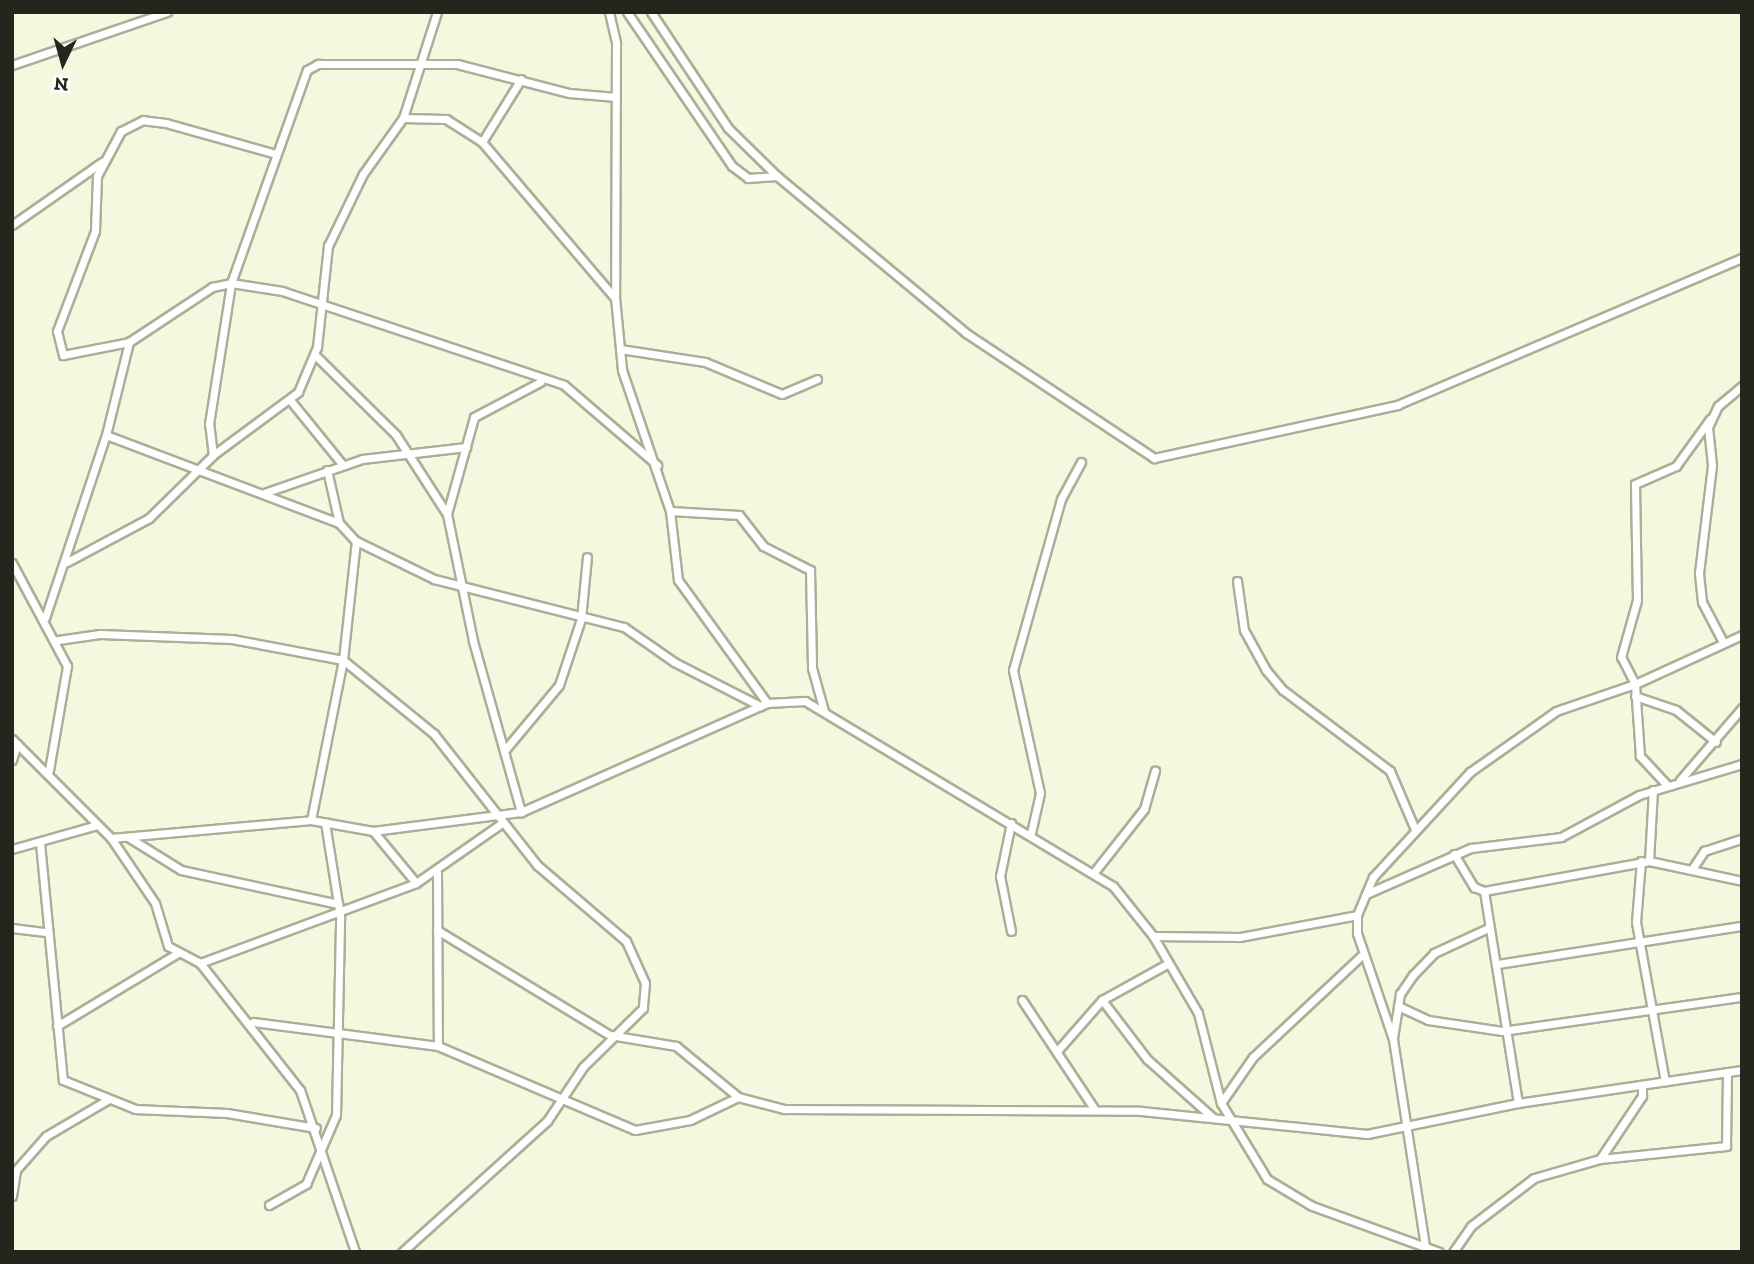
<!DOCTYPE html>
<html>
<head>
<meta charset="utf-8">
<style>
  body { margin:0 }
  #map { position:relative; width:1754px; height:1264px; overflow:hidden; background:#f3f9df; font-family:"Zilla Slab",serif }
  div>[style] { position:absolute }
  .roads { filter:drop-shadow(2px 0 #aaaf97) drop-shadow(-2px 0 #aaaf97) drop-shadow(0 2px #aaaf97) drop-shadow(0 -2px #aaaf97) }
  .street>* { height:7px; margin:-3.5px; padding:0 3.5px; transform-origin:3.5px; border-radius:3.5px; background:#fff }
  span { translate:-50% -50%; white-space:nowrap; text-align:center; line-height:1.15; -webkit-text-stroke:5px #fff; paint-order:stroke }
  .frame { position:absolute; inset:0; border:14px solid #24261d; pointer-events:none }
  .north { position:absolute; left:28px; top:28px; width:70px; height:70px; -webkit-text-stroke:5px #fff; paint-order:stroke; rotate:185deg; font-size:19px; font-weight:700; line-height:28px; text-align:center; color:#24261d }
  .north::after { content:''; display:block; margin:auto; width:24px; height:32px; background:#24261d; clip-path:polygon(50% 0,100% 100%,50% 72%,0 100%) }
</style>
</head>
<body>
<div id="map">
  <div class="roads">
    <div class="street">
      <div style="left:609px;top:12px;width:32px;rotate:77deg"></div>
      <div style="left:616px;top:43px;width:254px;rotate:90.2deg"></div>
      <div style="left:615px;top:297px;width:73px;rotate:84.5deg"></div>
      <div style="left:622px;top:370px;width:149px;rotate:71.2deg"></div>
      <div style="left:670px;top:511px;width:69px;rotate:83.4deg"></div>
      <div style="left:678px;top:580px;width:152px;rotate:54.1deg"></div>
      <div style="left:627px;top:12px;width:186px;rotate:55.7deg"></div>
      <div style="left:732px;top:166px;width:20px;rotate:37deg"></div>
      <div style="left:748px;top:178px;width:29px;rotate:-4deg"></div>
      <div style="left:651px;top:12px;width:139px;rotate:56.4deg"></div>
      <div style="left:728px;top:128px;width:69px;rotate:44.4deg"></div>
      <div style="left:777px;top:176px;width:246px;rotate:39.7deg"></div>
      <div style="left:966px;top:333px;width:226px;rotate:33.6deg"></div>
      <div style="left:1154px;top:458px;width:249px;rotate:-12.3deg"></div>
      <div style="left:1397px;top:405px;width:375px;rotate:-23.1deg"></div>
      <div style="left:12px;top:65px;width:164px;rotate:-18.9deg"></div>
      <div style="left:403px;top:118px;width:43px;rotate:1.3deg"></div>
      <div style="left:446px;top:119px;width:43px;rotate:32.6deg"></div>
      <div style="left:482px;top:142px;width:204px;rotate:49.6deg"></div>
      <div style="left:482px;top:142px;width:74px;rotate:-58.2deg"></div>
      <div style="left:276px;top:154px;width:114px;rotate:-164.3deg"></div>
      <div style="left:166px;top:123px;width:23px;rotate:-173deg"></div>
      <div style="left:143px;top:120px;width:25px;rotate:153deg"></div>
      <div style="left:121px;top:131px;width:51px;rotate:118.1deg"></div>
      <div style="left:97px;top:176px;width:55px;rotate:92.1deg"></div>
      <div style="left:95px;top:231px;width:107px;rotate:110.8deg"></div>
      <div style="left:57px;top:331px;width:25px;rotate:76deg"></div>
      <div style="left:63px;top:355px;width:67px;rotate:-11.1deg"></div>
      <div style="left:129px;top:342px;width:100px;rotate:-33.5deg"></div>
      <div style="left:212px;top:287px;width:19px;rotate:-12deg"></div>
      <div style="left:231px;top:283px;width:52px;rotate:8.9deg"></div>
      <div style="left:282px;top:291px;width:297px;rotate:18.4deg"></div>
      <div style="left:564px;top:385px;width:123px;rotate:40.7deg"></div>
      <div style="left:12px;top:225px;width:110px;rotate:-35deg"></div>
      <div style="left:620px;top:349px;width:86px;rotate:8.7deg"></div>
      <div style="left:705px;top:362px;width:83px;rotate:22.6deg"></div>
      <div style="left:782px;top:394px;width:38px;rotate:-23deg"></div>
      <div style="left:315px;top:355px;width:114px;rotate:44.6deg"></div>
      <div style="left:396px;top:435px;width:94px;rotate:57.2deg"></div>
      <div style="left:447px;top:514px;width:130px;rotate:78.4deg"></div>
      <div style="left:473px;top:641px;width:178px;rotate:74.3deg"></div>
      <div style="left:290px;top:400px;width:82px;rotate:50.9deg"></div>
      <div style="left:106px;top:435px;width:249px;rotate:20.7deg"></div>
      <div style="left:213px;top:455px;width:31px;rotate:-97deg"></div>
      <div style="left:209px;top:424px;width:143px;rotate:-81.1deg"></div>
      <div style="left:231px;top:283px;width:226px;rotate:-70.4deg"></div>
      <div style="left:307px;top:70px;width:13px;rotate:-29deg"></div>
      <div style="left:318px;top:64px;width:139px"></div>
      <div style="left:457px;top:64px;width:116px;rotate:14.5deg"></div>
      <div style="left:569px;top:93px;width:47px;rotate:4.9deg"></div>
      <div style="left:327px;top:470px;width:54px;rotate:77.2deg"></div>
      <div style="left:339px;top:523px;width:25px;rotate:47deg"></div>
      <div style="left:356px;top:541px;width:87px;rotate:26deg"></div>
      <div style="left:434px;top:579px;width:196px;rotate:14.2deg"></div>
      <div style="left:624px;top:627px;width:61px;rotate:35deg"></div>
      <div style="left:674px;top:662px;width:97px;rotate:27.1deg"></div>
      <div style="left:264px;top:493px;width:104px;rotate:-19.1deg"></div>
      <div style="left:362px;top:459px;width:105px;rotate:-6.6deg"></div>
      <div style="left:670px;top:511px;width:69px;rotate:3.3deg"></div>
      <div style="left:739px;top:515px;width:39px;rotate:52deg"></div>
      <div style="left:763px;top:546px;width:53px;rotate:27.1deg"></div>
      <div style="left:810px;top:570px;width:98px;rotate:88.8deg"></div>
      <div style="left:812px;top:668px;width:45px;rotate:74.4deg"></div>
      <div style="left:447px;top:514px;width:101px;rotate:-74.4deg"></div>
      <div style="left:474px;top:417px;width:75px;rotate:-27.9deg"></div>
      <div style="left:67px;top:562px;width:93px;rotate:-28.2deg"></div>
      <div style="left:149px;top:518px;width:90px;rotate:-44.5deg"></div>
      <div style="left:213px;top:455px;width:106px;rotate:-36.5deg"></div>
      <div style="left:298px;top:392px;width:49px;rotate:-67.1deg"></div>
      <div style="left:317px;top:347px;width:102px;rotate:-83.8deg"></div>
      <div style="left:328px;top:246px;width:80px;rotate:-64.1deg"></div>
      <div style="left:363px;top:174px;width:69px;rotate:-54.5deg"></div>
      <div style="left:403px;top:118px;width:111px;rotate:-72.2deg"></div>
      <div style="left:12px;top:563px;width:117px;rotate:61.9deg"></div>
      <div style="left:67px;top:666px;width:106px;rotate:99.8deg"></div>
      <div style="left:1237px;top:581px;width:49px;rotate:81.9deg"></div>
      <div style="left:1244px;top:630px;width:46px;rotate:61.2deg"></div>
      <div style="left:1266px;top:670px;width:26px;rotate:50deg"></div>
      <div style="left:1283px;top:690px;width:134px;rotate:37.1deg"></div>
      <div style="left:1390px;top:771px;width:61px;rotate:66.8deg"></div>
      <div style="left:45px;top:618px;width:193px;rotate:-71.6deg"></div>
      <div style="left:106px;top:435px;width:96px;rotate:-76.1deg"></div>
      <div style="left:58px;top:640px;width:42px;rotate:-8.1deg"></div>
      <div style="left:100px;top:634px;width:132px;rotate:2.2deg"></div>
      <div style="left:232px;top:639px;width:113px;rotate:10.7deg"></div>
      <div style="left:343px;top:660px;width:117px;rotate:39.1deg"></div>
      <div style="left:434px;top:734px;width:167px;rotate:51.8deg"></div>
      <div style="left:537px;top:865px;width:117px;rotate:40.5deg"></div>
      <div style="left:626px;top:941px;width:46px;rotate:65.7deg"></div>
      <div style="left:645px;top:983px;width:25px;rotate:95deg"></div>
      <div style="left:643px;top:1008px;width:84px;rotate:135.5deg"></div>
      <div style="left:583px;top:1067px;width:65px;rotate:123.7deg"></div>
      <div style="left:547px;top:1121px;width:195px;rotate:137.9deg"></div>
      <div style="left:1723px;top:642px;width:45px;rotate:-117.7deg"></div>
      <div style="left:1702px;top:602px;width:29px;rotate:-96deg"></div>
      <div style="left:1699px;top:573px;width:109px;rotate:-83.1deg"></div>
      <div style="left:1712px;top:465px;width:38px;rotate:-96deg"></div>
      <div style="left:1708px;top:427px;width:23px;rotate:-65deg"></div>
      <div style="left:1718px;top:406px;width:31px;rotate:-40deg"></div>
      <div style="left:1635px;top:696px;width:43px;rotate:18.9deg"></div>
      <div style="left:1676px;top:710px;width:51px;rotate:38.7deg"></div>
      <div style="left:12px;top:739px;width:140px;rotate:45deg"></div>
      <div style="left:111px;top:838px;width:201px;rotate:-5.1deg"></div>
      <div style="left:311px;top:820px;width:63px;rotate:10.1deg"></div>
      <div style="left:373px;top:831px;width:149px;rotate:-7.3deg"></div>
      <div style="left:521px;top:812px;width:269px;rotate:-23.9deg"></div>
      <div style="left:767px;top:703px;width:38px;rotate:-3deg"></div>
      <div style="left:805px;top:701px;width:359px;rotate:31deg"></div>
      <div style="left:1113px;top:886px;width:64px;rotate:51.3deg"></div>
      <div style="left:1153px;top:936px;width:89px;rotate:59.7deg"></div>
      <div style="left:1198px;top:1013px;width:93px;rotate:75.7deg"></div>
      <div style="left:1221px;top:1103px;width:89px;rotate:58.8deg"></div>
      <div style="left:1267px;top:1179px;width:52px;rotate:31deg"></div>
      <div style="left:1312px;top:1206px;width:135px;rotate:19.9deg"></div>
      <div style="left:504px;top:751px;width:86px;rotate:-50.2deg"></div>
      <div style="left:559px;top:685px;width:70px;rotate:-71.6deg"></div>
      <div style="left:581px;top:619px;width:62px;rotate:-84.5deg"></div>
      <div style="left:12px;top:760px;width:17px;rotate:-73deg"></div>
      <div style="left:1680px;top:780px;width:95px;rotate:-49.3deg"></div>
      <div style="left:1667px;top:785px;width:40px;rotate:-133deg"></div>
      <div style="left:1640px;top:756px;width:72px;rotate:-94deg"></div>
      <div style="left:1635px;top:684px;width:30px;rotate:-117deg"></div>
      <div style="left:1621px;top:657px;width:59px;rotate:-74.3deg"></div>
      <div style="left:1637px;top:600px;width:116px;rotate:-91deg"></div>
      <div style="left:1635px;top:484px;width:45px;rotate:-23.7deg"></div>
      <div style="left:1676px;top:466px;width:58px;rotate:-54.1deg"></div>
      <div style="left:311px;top:820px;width:163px;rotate:-78.7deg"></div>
      <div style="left:343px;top:660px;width:120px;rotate:-83.8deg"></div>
      <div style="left:1011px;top:823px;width:54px;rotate:101.7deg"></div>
      <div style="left:1000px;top:876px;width:56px;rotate:78.7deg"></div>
      <div style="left:373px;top:831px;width:67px;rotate:50.4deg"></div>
      <div style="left:1031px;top:833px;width:41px;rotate:-77.3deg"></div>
      <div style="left:1040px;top:793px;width:126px;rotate:-102.4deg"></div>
      <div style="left:1013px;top:670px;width:178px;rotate:-74.3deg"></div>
      <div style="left:1061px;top:499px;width:42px;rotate:-61.6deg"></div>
      <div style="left:128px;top:837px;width:62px;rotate:31.9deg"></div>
      <div style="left:181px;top:870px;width:161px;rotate:12.2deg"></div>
      <div style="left:111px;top:838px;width:78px;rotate:55.9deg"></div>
      <div style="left:155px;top:903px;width:45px;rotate:73.2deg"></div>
      <div style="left:168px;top:946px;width:36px;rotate:28deg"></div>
      <div style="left:200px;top:963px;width:162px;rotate:51.8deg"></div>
      <div style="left:300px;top:1090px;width:171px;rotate:71.2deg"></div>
      <div style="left:40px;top:843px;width:238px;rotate:84.5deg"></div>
      <div style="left:63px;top:1080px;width:78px;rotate:21.9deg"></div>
      <div style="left:135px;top:1109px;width:92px;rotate:2.5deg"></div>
      <div style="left:227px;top:1113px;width:90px;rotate:9.6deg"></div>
      <div style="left:12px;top:849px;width:88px;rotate:-15.8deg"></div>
      <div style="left:1454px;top:854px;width:39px;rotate:59deg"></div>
      <div style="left:1474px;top:887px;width:11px;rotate:22deg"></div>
      <div style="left:1484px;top:891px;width:215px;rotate:80.9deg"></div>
      <div style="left:1641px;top:861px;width:61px;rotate:94.7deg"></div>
      <div style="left:1636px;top:922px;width:162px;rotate:79.7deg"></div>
      <div style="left:1649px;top:861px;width:71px;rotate:-86.8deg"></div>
      <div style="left:1692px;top:869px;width:22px;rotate:-56deg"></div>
      <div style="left:1704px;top:851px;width:40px;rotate:-18deg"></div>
      <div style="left:1095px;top:871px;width:79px;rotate:-51.7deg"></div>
      <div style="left:1144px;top:809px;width:40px;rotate:-74deg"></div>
      <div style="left:437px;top:872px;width:174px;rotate:89.7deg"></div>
      <div style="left:1484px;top:891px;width:168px;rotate:-10.3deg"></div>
      <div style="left:1649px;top:861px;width:95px;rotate:12.1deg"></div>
      <div style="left:1366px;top:894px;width:115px;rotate:-23.7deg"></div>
      <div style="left:1471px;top:848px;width:91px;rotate:-7deg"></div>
      <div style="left:1561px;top:837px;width:89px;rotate:-28.3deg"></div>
      <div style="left:1639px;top:795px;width:108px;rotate:-16.8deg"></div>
      <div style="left:12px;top:928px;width:34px;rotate:7deg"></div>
      <div style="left:437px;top:930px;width:202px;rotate:31.3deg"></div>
      <div style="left:610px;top:1035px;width:67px;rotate:9.5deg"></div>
      <div style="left:676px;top:1046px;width:80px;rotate:39.4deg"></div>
      <div style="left:738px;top:1097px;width:48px;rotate:14.6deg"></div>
      <div style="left:784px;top:1109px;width:357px;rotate:0.3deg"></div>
      <div style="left:1141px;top:1111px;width:227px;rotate:5.8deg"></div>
      <div style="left:1367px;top:1134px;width:154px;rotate:-11.6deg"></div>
      <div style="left:1518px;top:1103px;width:226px;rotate:-8.4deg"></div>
      <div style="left:1153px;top:936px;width:87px;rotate:0.7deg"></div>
      <div style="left:1240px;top:937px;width:119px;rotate:-10.6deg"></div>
      <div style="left:200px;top:963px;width:230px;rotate:-20.3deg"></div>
      <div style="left:416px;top:883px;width:105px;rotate:-34.9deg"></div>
      <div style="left:1498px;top:964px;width:247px;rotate:-8.9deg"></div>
      <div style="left:1022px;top:1000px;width:132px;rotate:56.4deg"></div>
      <div style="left:1102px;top:1000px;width:74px;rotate:52.7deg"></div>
      <div style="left:1147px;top:1059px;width:87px;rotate:41.7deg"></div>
      <div style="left:1398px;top:1006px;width:33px;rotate:25deg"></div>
      <div style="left:1428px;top:1020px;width:75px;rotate:8.5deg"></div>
      <div style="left:1502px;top:1031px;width:242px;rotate:-8.1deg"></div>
      <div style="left:253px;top:1022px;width:187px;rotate:7.4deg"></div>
      <div style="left:438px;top:1046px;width:214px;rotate:23.1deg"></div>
      <div style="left:635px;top:1130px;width:56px;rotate:-10.3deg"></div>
      <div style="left:690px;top:1120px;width:53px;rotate:-25.6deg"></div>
      <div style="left:57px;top:1026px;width:141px;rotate:-31.1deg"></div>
      <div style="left:1393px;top:1038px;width:45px;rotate:-81deg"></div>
      <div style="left:1400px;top:994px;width:23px;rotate:-56deg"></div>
      <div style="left:1413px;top:975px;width:30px;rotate:-46deg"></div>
      <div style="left:1434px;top:953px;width:60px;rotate:-24.8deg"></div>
      <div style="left:1058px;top:1050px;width:67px;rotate:-48.7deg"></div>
      <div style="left:1102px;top:1000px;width:74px;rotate:-29deg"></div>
      <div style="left:1221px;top:1103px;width:56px;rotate:-55.2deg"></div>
      <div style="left:1253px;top:1057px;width:149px;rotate:-43.1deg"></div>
      <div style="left:1600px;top:1159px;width:76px;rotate:-56.3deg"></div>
      <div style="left:1642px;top:1096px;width:11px;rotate:-90deg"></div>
      <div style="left:12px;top:1196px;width:26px;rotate:-81deg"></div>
      <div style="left:16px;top:1170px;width:45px;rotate:-48.6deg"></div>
      <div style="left:46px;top:1136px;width:71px;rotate:-30.5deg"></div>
      <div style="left:269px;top:1205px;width:43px;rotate:-29.6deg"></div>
      <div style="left:306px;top:1184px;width:75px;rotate:-66.5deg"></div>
      <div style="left:336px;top:1115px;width:199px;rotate:-88.8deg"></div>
      <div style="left:340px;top:916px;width:95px;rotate:-99.1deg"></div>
      <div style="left:1425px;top:1246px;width:209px;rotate:-98.8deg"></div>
      <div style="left:1393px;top:1039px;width:112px;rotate:-108.8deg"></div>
      <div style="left:1357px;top:933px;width:18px;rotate:-90deg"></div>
      <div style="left:1357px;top:915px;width:41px;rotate:-67.2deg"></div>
      <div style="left:1373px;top:877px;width:143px;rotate:-47.3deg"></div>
      <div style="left:1470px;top:772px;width:105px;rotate:-35.3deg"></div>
      <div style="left:1556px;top:711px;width:83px;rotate:-18.9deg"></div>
      <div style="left:1635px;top:684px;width:118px;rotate:-24.6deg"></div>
      <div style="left:1453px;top:1252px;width:32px;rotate:-55deg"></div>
      <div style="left:1471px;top:1226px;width:79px;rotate:-37.3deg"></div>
      <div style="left:1534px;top:1178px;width:69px;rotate:-16.1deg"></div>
      <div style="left:1600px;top:1159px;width:127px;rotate:-5.9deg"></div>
      <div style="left:1726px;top:1146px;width:74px;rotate:-89.2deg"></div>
    </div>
  </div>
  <div class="frame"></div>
  <div class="north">N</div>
</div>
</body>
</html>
